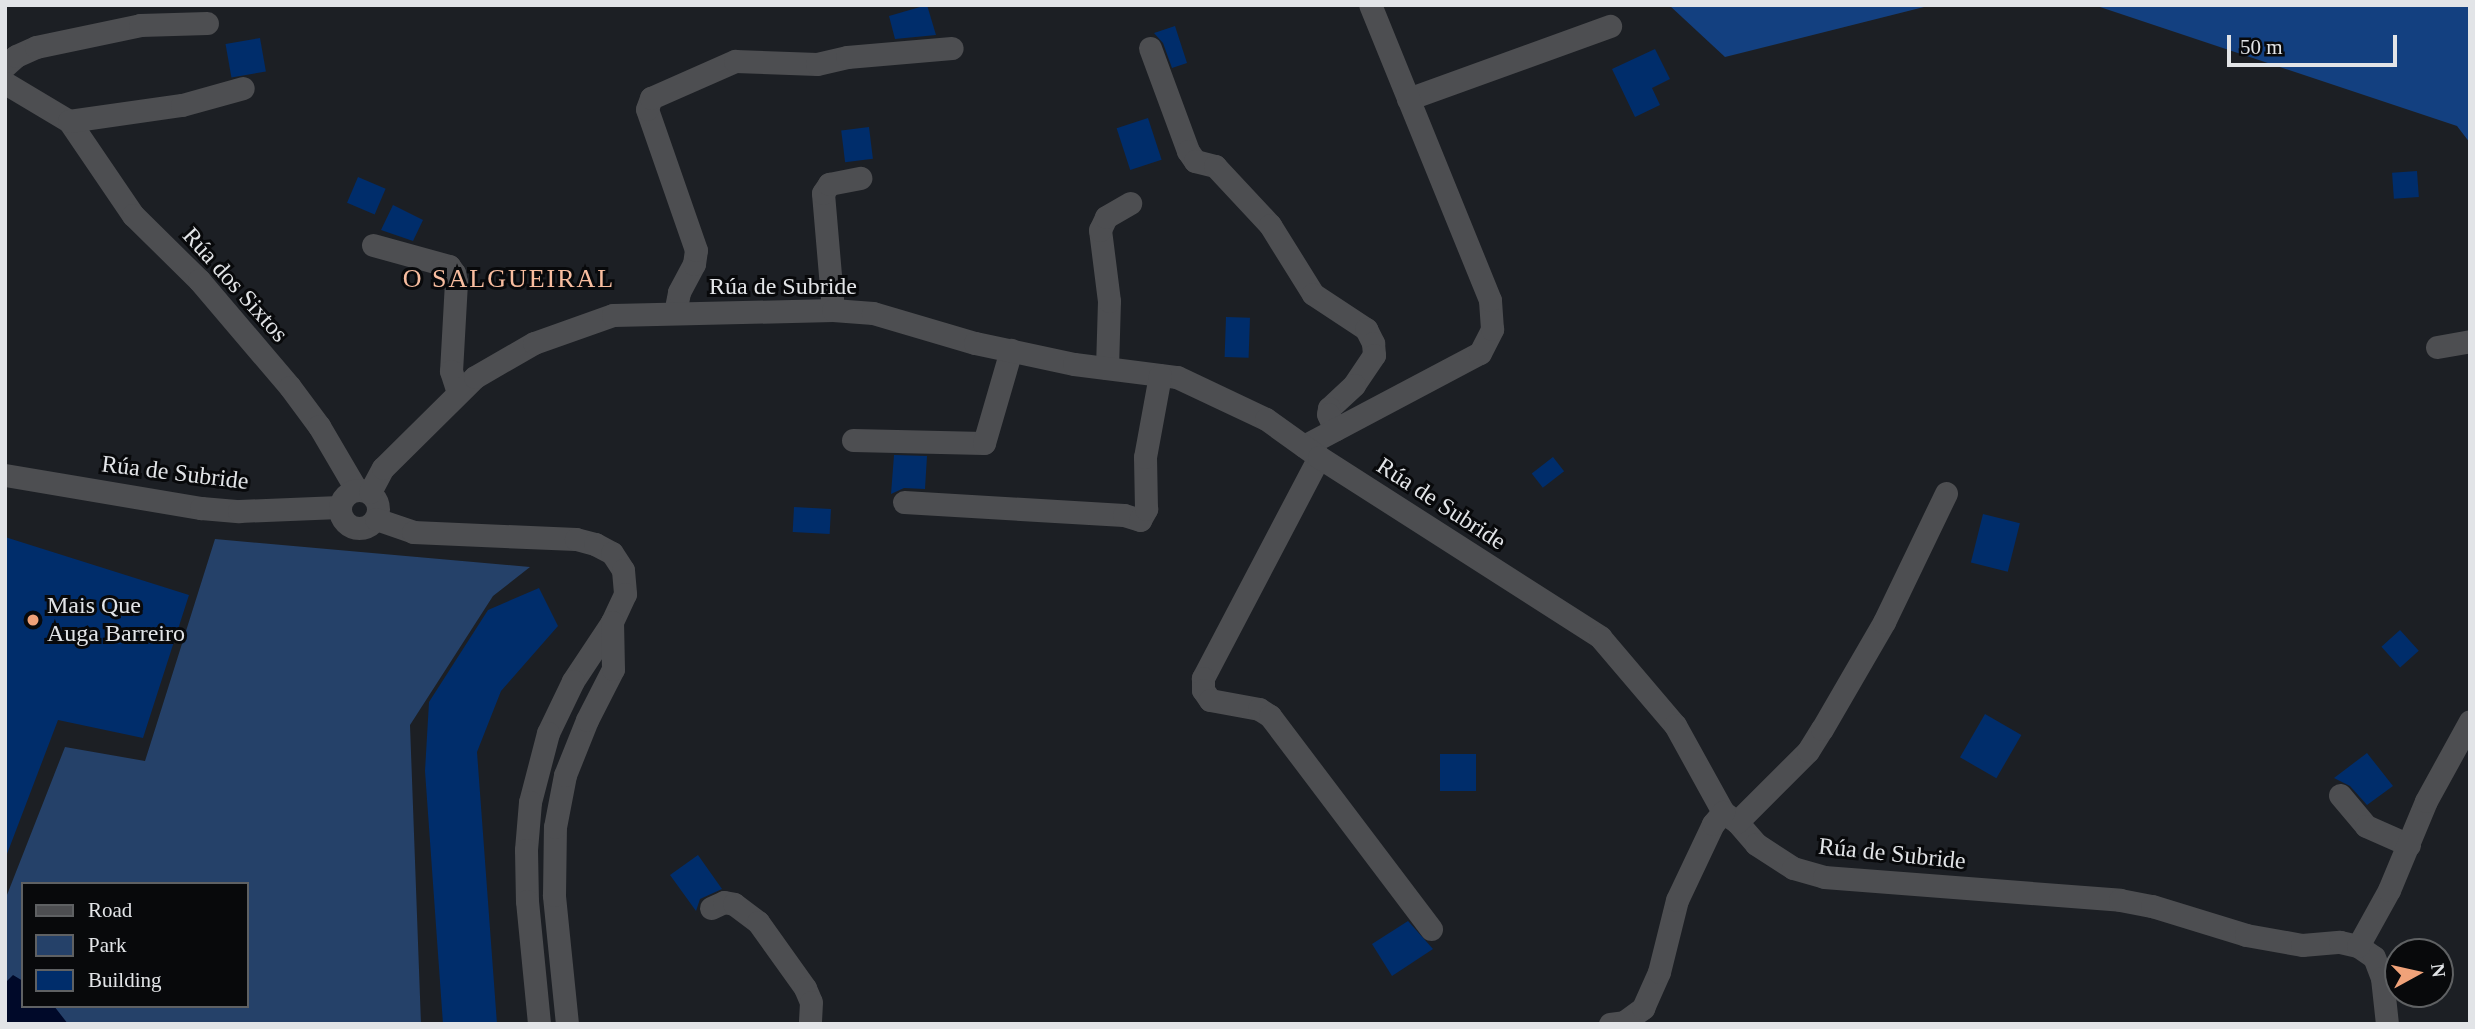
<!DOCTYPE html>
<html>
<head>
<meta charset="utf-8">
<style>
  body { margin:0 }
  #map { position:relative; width:2475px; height:1029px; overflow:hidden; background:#1c1f24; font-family:"Times New Roman",serif }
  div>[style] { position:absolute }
  .green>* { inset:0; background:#254169 }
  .forest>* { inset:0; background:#134080 }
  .water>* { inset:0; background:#000929 }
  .building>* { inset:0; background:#002d6b; transform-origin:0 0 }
  .street>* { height:23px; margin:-11.5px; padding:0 11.5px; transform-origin:11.5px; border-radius:11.5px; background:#4d4e51 }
  .street>.ring { margin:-11.5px; padding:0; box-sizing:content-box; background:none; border:23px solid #4d4e51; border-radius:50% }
  .dots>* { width:19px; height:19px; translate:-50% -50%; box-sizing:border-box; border:4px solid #08090b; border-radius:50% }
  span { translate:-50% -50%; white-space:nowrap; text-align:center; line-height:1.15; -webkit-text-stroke:6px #08090b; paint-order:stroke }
  .street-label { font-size:24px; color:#e2e4e7 }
  .poi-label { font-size:24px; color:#e2e4e7 }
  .left { translate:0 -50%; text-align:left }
  .neighbourhood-label { font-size:26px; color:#f8bd9f; letter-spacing:2px }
  .frame { position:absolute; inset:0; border:7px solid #e2e4e7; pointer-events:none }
  .legend { position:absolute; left:21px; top:882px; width:228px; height:126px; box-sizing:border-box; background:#08090b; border:2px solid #5f6163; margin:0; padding:9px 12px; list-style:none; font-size:21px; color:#e2e4e7 }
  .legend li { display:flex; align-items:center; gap:14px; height:35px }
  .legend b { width:35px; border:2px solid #5f6163 }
  .north { position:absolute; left:2384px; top:938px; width:70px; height:70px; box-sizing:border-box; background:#08090b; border:2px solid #5f6163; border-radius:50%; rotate:82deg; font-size:19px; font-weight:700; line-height:28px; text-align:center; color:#e2e4e7 }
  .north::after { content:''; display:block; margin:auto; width:24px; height:32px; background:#f0a279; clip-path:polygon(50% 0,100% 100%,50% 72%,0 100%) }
  .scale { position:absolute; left:2227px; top:35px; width:170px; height:32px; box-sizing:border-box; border:4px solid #e2e4e7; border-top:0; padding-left:9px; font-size:21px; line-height:24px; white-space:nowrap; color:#e2e4e7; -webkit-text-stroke:5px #08090b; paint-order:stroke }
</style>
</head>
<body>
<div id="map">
  <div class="green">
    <div style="clip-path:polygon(evenodd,215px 539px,530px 567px,493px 596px,410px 725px,421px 1024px,5px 1024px,5px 900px,65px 747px,145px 761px,215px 539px,23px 884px,247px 884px,247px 1006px,23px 1006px,23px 884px)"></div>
  </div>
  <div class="forest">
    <div style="clip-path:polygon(1669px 5px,1932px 5px,1725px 57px)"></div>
    <div style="clip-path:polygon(2094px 5px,2470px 5px,2470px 143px,2457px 126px)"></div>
  </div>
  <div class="water">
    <div style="clip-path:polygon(13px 975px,23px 981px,23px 1006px,54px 1006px,68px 1024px,5px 1024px,5px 983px)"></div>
  </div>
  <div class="building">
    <div style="clip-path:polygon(927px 5px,936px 35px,895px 39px,889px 16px)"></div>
    <div style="clip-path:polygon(1175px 26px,1187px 63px,1172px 68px,1163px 43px,1154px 33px)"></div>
    <div style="left:260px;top:38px;width:34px;height:35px;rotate:80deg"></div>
    <div style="clip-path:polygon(1655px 49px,1670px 79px,1652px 88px,1660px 105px,1635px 117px,1612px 69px)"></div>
    <div style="left:1148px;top:118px;width:44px;height:33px;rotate:72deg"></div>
    <div style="left:869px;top:127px;width:32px;height:28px;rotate:83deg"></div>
    <div style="left:2417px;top:171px;width:26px;height:25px;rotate:86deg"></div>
    <div style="left:358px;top:177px;width:30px;height:28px;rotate:23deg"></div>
    <div style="clip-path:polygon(393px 205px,423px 220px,413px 241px,381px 230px)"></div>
    <div style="left:1226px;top:317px;width:24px;height:40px;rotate:2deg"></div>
    <div style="clip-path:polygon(894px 455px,927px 456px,925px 489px,904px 488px,891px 494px)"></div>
    <div style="left:1553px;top:457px;width:18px;height:27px;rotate:52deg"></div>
    <div style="left:794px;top:507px;width:37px;height:25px;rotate:3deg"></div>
    <div style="left:1983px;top:514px;width:38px;height:50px;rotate:14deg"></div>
    <div style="clip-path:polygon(5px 537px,189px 595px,143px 738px,58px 720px,7px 854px)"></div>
    <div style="clip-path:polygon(539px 588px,558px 626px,501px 691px,477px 752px,497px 1024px,443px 1024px,425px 771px,429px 702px,488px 610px)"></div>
    <div style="left:2400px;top:630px;width:28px;height:25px;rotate:48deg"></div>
    <div style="left:1985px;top:714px;width:42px;height:50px;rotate:30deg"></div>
    <div style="clip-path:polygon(2367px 753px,2393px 786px,2367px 805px,2350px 786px,2334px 778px)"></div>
    <div style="left:1440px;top:754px;width:36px;height:37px"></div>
    <div style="clip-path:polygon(698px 855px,722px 889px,700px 899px,696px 911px,670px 875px)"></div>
    <div style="clip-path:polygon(1408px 921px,1433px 949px,1392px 976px,1372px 944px)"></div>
  </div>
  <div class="street">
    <div style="left:1150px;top:48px;width:110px;rotate:69.7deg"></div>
    <div style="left:1188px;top:151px;width:12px;rotate:55deg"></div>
    <div style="left:1195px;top:161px;width:21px;rotate:14deg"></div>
    <div style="left:1215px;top:166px;width:81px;rotate:47deg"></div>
    <div style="left:1270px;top:225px;width:81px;rotate:58.1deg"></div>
    <div style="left:1313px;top:294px;width:64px;rotate:33.4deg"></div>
    <div style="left:1366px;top:329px;width:16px;rotate:63deg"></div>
    <div style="left:1373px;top:343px;width:12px;rotate:85deg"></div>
    <div style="left:1374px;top:355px;width:36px;rotate:124deg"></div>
    <div style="left:1354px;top:385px;width:34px;rotate:137deg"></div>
    <div style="left:1329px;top:408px;width:6px;rotate:99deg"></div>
    <div style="left:1328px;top:414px;width:17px;rotate:66deg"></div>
    <div style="left:5px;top:66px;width:15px;rotate:-42deg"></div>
    <div style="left:16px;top:56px;width:22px;rotate:-24deg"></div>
    <div style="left:36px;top:47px;width:106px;rotate:-11.9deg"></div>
    <div style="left:140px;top:25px;width:67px;rotate:-1.7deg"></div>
    <div style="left:5px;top:83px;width:74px;rotate:30.7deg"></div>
    <div style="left:69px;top:121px;width:114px;rotate:55.8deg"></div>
    <div style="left:133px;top:215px;width:93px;rotate:44.6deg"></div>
    <div style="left:199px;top:280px;width:140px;rotate:49.6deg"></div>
    <div style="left:290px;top:387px;width:49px;rotate:53.4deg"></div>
    <div style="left:319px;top:426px;width:73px;rotate:59.6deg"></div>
    <div style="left:1408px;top:99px;width:215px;rotate:-19.9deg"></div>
    <div style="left:69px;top:121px;width:114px;rotate:-8.1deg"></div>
    <div style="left:182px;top:105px;width:63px;rotate:-15.6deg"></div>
    <div style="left:373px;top:245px;width:79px;rotate:15.4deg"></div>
    <div style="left:449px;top:266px;width:9px;rotate:54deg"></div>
    <div style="left:454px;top:273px;width:9px;rotate:77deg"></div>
    <div style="left:456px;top:282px;width:89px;rotate:93.2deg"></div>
    <div style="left:451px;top:371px;width:23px;rotate:72deg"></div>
    <div style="left:833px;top:310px;width:117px;rotate:-94.9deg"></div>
    <div style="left:823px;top:193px;width:11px;rotate:-56deg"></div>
    <div style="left:829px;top:184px;width:32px;rotate:-11deg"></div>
    <div style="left:675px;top:313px;width:21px;rotate:-79deg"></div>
    <div style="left:679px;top:292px;width:32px;rotate:-62deg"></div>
    <div style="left:694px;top:264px;width:14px;rotate:-82deg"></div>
    <div style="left:696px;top:250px;width:149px;rotate:-109.2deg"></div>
    <div style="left:647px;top:109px;width:12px;rotate:-70deg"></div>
    <div style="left:651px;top:98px;width:92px;rotate:-23.8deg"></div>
    <div style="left:735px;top:61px;width:82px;rotate:2.1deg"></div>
    <div style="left:817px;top:64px;width:31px;rotate:-13deg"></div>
    <div style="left:847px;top:57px;width:105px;rotate:-4.9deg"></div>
    <div style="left:2437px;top:347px;width:34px;rotate:-10deg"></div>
    <div style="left:1107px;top:368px;width:67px;rotate:-88.3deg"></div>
    <div style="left:1109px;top:301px;width:72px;rotate:-97.2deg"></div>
    <div style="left:1100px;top:230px;width:14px;rotate:-65deg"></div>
    <div style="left:1106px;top:217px;width:28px;rotate:-30deg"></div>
    <div style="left:853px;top:440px;width:131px;rotate:1.3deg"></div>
    <div style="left:984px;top:443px;width:97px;rotate:-73.8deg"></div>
    <div style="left:1304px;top:446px;width:199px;rotate:-27.9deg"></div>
    <div style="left:1480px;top:353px;width:27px;rotate:-63deg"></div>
    <div style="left:1492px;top:329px;width:29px;rotate:-94deg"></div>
    <div style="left:1490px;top:300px;width:318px;rotate:-112.1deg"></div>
    <div style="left:1319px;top:457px;width:250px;rotate:117.7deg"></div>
    <div style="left:1203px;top:678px;width:12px;rotate:90deg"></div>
    <div style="left:1203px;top:690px;width:12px;rotate:55deg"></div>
    <div style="left:1210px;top:700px;width:50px;rotate:10.4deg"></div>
    <div style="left:1259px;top:709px;width:13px;rotate:32deg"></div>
    <div style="left:1270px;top:716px;width:267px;rotate:52.9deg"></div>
    <div style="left:5px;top:475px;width:199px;rotate:9.6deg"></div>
    <div style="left:201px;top:508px;width:38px;rotate:5deg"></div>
    <div style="left:239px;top:511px;width:100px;rotate:-2.3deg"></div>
    <div class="ring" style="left:340px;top:490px;width:15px;height:15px"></div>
    <div style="left:370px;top:492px;width:27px;rotate:-62deg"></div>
    <div style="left:383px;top:468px;width:129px;rotate:-44.7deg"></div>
    <div style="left:475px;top:377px;width:68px;rotate:-30deg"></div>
    <div style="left:534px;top:343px;width:84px;rotate:-19.5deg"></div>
    <div style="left:613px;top:315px;width:220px;rotate:-1.3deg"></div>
    <div style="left:833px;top:310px;width:40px;rotate:4.3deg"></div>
    <div style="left:873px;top:313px;width:106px;rotate:16.4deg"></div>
    <div style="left:975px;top:343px;width:101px;rotate:12deg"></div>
    <div style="left:1074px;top:364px;width:104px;rotate:7.2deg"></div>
    <div style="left:1177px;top:377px;width:98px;rotate:25.3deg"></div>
    <div style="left:1266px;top:419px;width:65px;rotate:35.6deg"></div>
    <div style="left:1319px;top:457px;width:334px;rotate:32.6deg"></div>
    <div style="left:1600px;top:637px;width:116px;rotate:49.6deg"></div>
    <div style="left:1675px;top:725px;width:99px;rotate:61.1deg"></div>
    <div style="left:1723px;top:812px;width:17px;rotate:36deg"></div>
    <div style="left:1737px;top:822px;width:29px;rotate:49deg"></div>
    <div style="left:1756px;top:844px;width:44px;rotate:33deg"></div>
    <div style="left:1793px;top:868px;width:32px;rotate:16deg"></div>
    <div style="left:1824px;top:877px;width:297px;rotate:4.4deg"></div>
    <div style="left:2120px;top:900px;width:33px;rotate:11deg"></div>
    <div style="left:2152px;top:906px;width:98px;rotate:17.1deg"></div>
    <div style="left:2246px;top:935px;width:57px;rotate:10.1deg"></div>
    <div style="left:2302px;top:945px;width:38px;rotate:-5deg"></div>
    <div style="left:2340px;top:942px;width:18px;rotate:13deg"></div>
    <div style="left:2358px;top:946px;width:19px;rotate:35deg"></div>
    <div style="left:2374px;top:957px;width:22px;rotate:69deg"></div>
    <div style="left:2382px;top:978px;width:46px;rotate:83.8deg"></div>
    <div style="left:904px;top:502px;width:220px;rotate:3.4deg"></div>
    <div style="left:1124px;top:515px;width:17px;rotate:17deg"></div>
    <div style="left:1140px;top:520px;width:13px;rotate:-61deg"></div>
    <div style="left:1146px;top:509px;width:52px;rotate:-91.1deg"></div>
    <div style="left:1145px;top:457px;width:83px;rotate:-79.6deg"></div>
    <div style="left:376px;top:519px;width:39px;rotate:19deg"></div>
    <div style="left:413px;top:532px;width:163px;rotate:2.5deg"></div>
    <div style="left:576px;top:539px;width:20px;rotate:15deg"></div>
    <div style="left:595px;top:544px;width:19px;rotate:28deg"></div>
    <div style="left:612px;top:553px;width:20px;rotate:57deg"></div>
    <div style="left:623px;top:570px;width:24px;rotate:85deg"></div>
    <div style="left:625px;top:594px;width:31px;rotate:115deg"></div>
    <div style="left:612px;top:622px;width:71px;rotate:123.5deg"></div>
    <div style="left:573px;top:681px;width:58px;rotate:115.7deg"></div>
    <div style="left:548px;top:733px;width:71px;rotate:104.6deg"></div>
    <div style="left:530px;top:802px;width:48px;rotate:94.8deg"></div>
    <div style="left:526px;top:850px;width:51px;rotate:88.9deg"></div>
    <div style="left:527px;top:901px;width:124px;rotate:84.4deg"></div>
    <div style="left:2340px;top:795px;width:40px;rotate:50deg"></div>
    <div style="left:2366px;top:826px;width:47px;rotate:23.8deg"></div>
    <div style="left:1737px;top:822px;width:100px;rotate:-45deg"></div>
    <div style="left:1808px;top:751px;width:26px;rotate:-58deg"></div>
    <div style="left:1822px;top:729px;width:124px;rotate:-59.9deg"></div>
    <div style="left:1884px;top:622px;width:143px;rotate:-64.3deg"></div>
    <div style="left:711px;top:908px;width:14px;rotate:-25deg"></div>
    <div style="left:724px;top:902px;width:10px;rotate:11deg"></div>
    <div style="left:734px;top:904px;width:30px;rotate:37deg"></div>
    <div style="left:758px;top:922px;width:81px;rotate:54.5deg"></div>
    <div style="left:805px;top:988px;width:15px;rotate:67deg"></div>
    <div style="left:811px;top:1002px;width:22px;rotate:93deg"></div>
    <div style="left:2358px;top:946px;width:64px;rotate:-61deg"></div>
    <div style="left:2389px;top:890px;width:96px;rotate:-67.4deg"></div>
    <div style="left:2426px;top:801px;width:91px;rotate:-61.2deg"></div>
    <div style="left:567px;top:1024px;width:130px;rotate:-95.8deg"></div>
    <div style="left:554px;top:895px;width:68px;rotate:-89.2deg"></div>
    <div style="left:555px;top:827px;width:53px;rotate:-79.1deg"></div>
    <div style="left:565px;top:775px;width:59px;rotate:-68.2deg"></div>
    <div style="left:587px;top:720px;width:57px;rotate:-63deg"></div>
    <div style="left:613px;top:669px;width:47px;rotate:-91.2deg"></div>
    <div style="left:1610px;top:1024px;width:14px;rotate:-8deg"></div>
    <div style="left:1624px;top:1022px;width:24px;rotate:-36deg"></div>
    <div style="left:1643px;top:1008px;width:39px;rotate:-66deg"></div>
    <div style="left:1659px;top:972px;width:74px;rotate:-76deg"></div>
    <div style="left:1677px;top:900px;width:84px;rotate:-64.7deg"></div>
    <div style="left:1713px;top:824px;width:16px;rotate:-50deg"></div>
  </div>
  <div class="dots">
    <div style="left:33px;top:620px;background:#f0a279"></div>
  </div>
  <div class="street-label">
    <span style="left:235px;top:285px;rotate:48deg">Rúa dos Sixtos</span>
    <span style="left:783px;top:287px">Rúa de Subride</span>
    <span style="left:175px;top:473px;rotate:7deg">Rúa de Subride</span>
    <span style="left:1441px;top:504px;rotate:33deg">Rúa de Subride</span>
    <span style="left:1892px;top:854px;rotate:6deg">Rúa de Subride</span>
  </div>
  <div class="poi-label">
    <span class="left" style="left:47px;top:620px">Mais Que<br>Auga Barreiro</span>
  </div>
  <div class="neighbourhood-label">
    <span style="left:509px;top:279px">O SALGUEIRAL</span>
  </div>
  <div class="frame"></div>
  <ul class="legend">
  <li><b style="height:9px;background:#4d4e51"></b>Road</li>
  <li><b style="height:19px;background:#254169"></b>Park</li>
  <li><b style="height:19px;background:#002d6b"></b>Building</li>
  </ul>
  <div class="north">N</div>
  <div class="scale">50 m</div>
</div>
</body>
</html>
